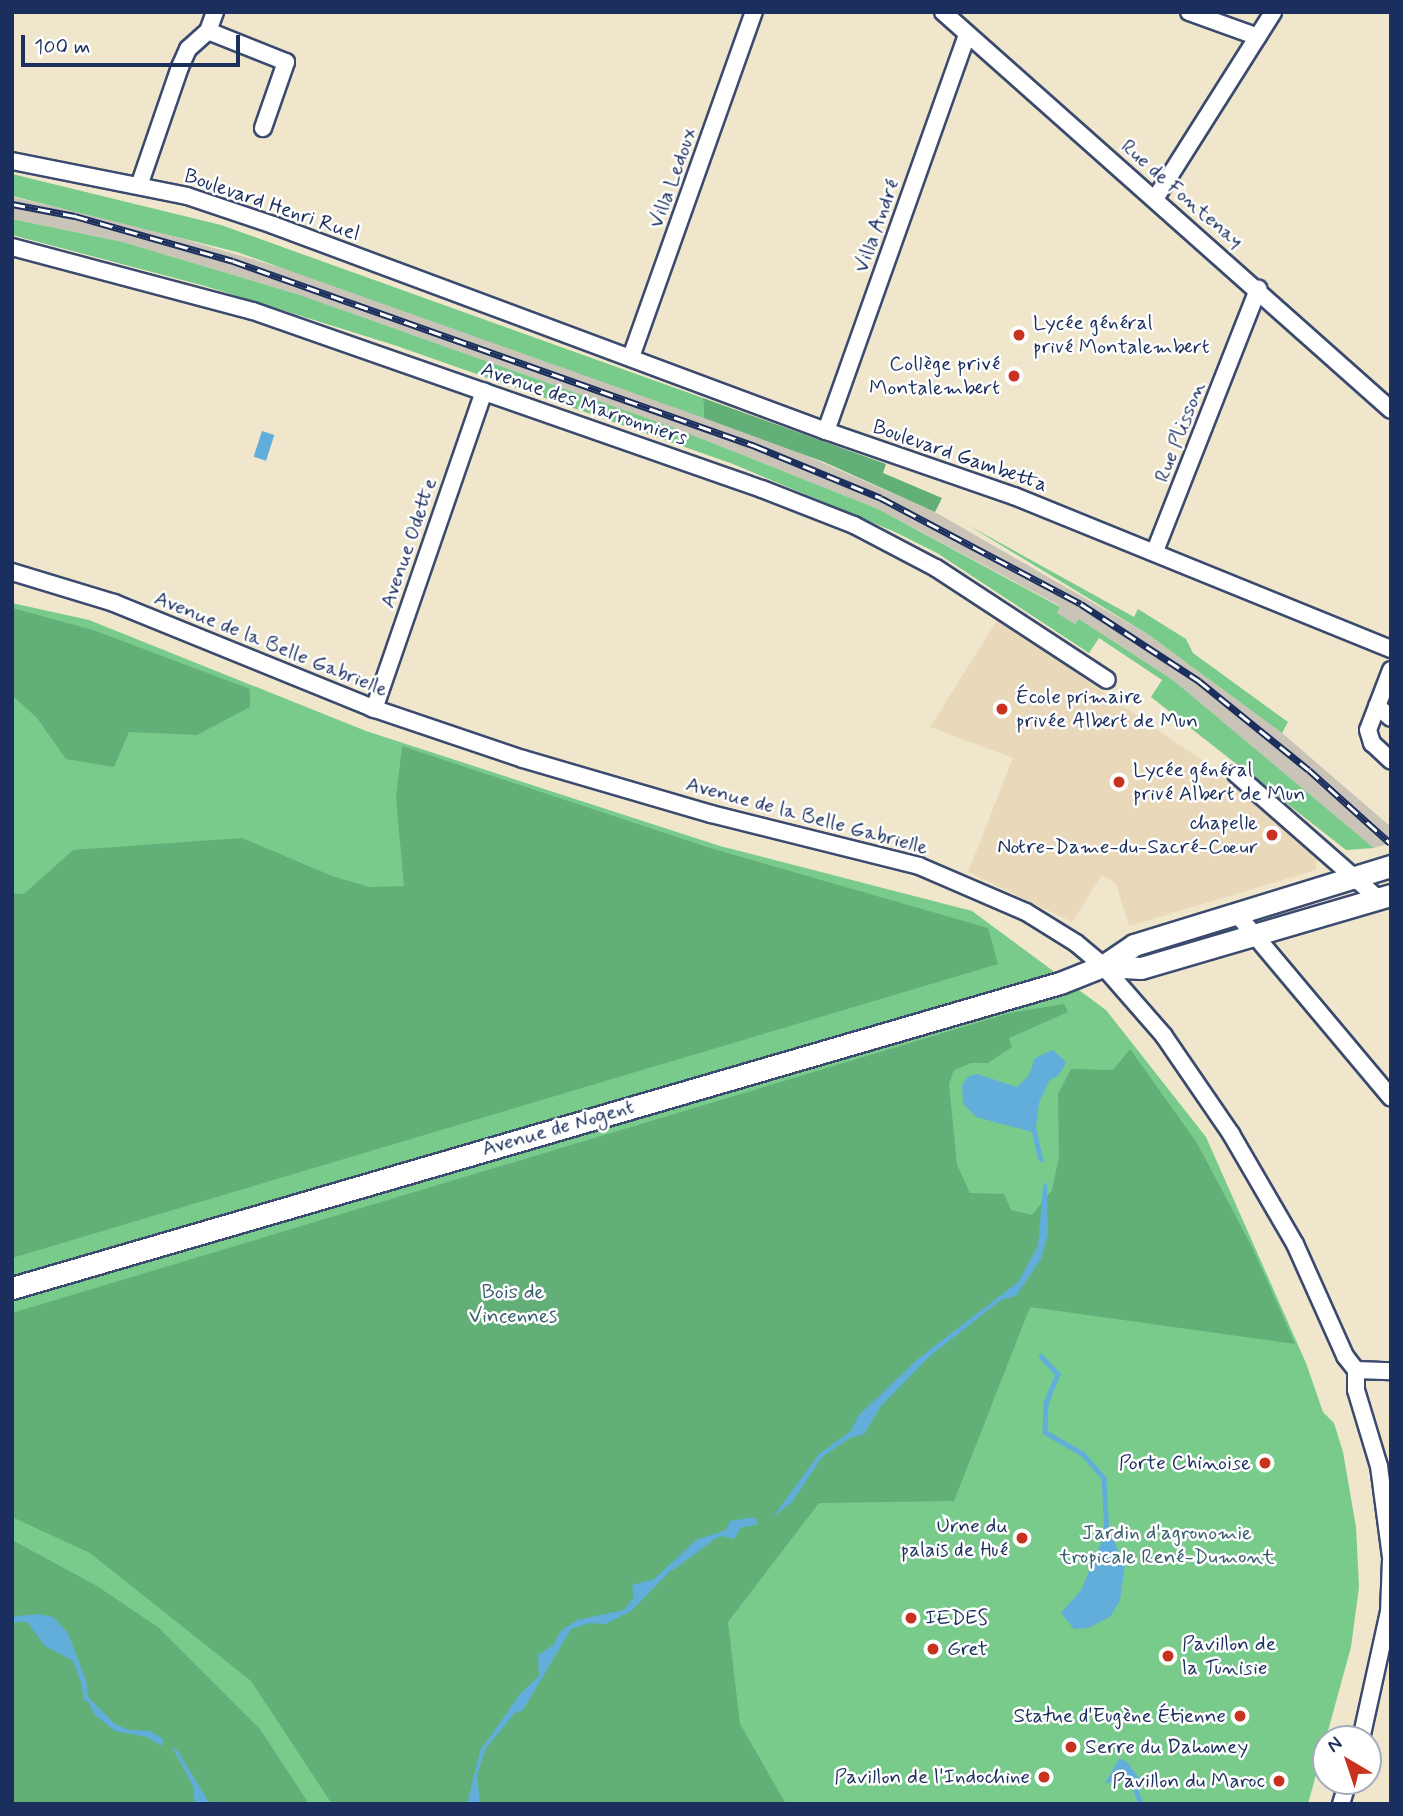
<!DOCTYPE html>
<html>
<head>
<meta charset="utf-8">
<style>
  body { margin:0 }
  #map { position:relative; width:1403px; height:1816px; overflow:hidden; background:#efe6cb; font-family:Mynerve,sans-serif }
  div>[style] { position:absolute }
  .built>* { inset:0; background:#e9d9ba }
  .industrial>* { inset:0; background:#c9c3b8 }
  .green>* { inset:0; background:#79cb8c }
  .forest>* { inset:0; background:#62af78 }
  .water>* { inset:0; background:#62aedb; transform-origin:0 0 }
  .stream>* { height:4.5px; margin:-2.25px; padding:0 2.25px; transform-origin:2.25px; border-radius:2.25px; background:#62aedb }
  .roads { filter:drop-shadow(2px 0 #3b4a6e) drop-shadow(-2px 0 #3b4a6e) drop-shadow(0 2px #3b4a6e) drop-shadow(0 -2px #3b4a6e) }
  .minor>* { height:16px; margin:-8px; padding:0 8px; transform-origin:8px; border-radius:8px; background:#fff }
  .major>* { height:21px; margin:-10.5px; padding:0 10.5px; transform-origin:10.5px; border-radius:10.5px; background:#fff }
  .rail>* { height:7px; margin-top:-3.5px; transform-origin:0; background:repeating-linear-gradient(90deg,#fff 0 13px,#1b2f5e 0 26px); box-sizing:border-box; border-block:2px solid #1b2f5e }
  .dots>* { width:19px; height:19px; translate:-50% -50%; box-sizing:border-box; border:4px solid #fff; border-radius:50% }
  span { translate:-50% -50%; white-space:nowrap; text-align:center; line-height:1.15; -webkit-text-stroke:5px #fff; paint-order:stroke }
  .street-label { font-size:21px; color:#1b2f5e }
  .poi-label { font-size:21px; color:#1b2f5e }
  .left { translate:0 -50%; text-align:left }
  .right { translate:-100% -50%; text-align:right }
  .park-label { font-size:21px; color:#375e6c }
  .frame { position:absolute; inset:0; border:14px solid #1b2f5e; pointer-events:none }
  .north { position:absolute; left:1312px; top:1725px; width:70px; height:70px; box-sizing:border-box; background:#fff; border:2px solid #a4acbf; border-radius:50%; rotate:321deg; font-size:19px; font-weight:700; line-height:28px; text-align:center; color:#1b2f5e }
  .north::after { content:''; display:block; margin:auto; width:24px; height:32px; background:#c8321e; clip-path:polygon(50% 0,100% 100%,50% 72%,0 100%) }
  .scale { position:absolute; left:21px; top:35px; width:219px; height:32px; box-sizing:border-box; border:4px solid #1b2f5e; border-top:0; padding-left:9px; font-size:21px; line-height:24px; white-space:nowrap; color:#1b2f5e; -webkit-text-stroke:5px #fff; paint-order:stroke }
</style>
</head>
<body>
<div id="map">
  <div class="built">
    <div style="clip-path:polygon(998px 619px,1207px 764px,1317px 854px,1316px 870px,1129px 926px,1116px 884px,1102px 875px,1072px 922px,968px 872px,1013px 758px,930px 727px)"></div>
  </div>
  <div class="industrial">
    <div style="clip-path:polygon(12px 197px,132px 224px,296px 272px,768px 439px,935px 512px,1149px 635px,1282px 733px,1391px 827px,1391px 843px,1374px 848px,1173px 680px,1079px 619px,1075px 625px,1056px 613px,1060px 606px,878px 509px,672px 427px,300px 295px,123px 242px,12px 219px)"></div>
  </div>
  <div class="green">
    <div style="clip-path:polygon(12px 174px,221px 225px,703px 398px,704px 418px,237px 252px,12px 196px)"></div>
    <div style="clip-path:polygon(12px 219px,123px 242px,300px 295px,672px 427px,878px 509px,1060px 607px,1057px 613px,1075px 624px,1079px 619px,1173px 680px,1374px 848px,1346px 850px,1151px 697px,1162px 680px,1099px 638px,1089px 653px,937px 553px,895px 532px,733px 464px,394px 345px,205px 286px,12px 235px)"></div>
    <div style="clip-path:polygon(966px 524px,1134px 617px,1138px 609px,1186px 639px,1193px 653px,1288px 722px,1282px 733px,1149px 635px)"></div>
    <div style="clip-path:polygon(12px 603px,89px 620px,366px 731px,720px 846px,972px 911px,1106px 1010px,1206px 1137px,1306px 1363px,1323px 1412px,1334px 1423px,1343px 1452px,1356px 1527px,1359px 1587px,1351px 1647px,1308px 1804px,12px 1804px)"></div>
  </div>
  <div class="forest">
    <div style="clip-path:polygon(703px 398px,886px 464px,883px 473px,942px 498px,935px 512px,824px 462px,704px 418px)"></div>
    <div style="clip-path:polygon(12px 608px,93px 630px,250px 689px,250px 707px,197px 735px,129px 732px,114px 767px,66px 759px,37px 718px,12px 695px)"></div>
    <div style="clip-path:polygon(402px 746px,710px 848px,988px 928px,998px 964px,12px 1258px,12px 893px,24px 894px,73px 850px,242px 838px,332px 876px,369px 887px,404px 886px,396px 798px)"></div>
    <div style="clip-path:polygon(1064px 1004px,1068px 1012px,1009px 1038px,1012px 1047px,988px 1063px,971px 1063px,954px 1070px,949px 1084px,957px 1165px,970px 1193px,1004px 1194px,1011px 1210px,1032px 1215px,1052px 1190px,1059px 1157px,1058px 1094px,1071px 1069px,1113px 1070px,1130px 1049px,1197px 1143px,1252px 1247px,1295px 1344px,1030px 1307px,954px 1501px,819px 1503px,728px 1622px,740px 1724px,786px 1804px,332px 1804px,251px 1681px,90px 1553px,12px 1517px,12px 1313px,1010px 1013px)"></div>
    <div style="clip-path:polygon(12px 1540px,97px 1586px,159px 1628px,260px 1729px,309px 1804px,12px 1804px)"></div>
  </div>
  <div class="water">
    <div style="left:262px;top:431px;width:13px;height:27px;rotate:18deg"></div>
    <div style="clip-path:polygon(1053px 1050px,1066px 1062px,1059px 1075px,1049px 1081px,1039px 1103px,1036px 1127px,1044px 1163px,1038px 1160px,1032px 1132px,976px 1117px,963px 1103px,962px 1085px,969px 1076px,977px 1074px,1017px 1087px,1029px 1075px,1035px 1058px)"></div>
    <div style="clip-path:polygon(1047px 1182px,1048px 1235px,1041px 1259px,1016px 1296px,1001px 1300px,929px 1357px,881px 1406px,864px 1434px,850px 1438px,822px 1457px,792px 1502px,773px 1517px,819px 1454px,851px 1431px,858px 1416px,919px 1358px,1018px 1282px,1038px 1246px,1043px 1186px)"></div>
    <div style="clip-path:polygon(755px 1517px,758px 1524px,741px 1528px,734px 1539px,721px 1536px,688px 1553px,631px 1611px,606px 1624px,589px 1623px,571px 1629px,523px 1710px,515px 1713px,486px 1748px,477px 1775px,480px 1804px,467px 1804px,480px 1751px,520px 1694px,539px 1676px,538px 1655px,553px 1645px,561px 1631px,577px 1620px,624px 1610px,634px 1597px,632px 1585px,654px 1579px,696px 1540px,726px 1530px,730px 1521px)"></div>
    <div style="clip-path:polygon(1111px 1534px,1125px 1566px,1120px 1600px,1110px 1617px,1088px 1628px,1074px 1629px,1061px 1613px,1081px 1590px,1104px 1536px)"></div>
    <div style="clip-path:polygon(37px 1614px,53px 1617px,68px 1633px,88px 1686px,80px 1680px,73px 1661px,45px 1646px,27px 1622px,12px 1622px,12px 1617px)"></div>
    <div style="clip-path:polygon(84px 1693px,115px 1724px,129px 1730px,150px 1731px,163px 1739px,162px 1746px,147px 1737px,115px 1731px,94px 1714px)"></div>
    <div style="clip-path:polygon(172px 1747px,177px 1750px,210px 1804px,195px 1804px,193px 1786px)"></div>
    <div style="clip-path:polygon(1119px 1759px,1126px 1761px,1140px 1779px,1105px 1783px)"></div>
  </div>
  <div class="stream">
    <div style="left:1041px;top:1356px;width:25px;rotate:47deg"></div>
    <div style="left:1058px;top:1374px;width:32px;rotate:112deg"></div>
    <div style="left:1046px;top:1404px;width:28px;rotate:92deg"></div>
    <div style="left:1045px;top:1432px;width:44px;rotate:30.1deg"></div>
    <div style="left:1083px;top:1454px;width:32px;rotate:49deg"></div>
    <div style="left:1104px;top:1478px;width:56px;rotate:86.9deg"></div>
    <div style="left:672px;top:1567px;width:47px;rotate:-36.4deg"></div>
    <div style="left:83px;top:1679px;width:19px;rotate:81deg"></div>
    <div style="left:1133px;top:1782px;width:23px;rotate:70deg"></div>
  </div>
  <div class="roads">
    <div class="minor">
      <div style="left:215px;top:12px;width:20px;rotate:110deg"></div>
      <div style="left:208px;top:31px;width:84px;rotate:21.7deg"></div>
      <div style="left:286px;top:62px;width:70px;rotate:109.2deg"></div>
      <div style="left:943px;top:12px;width:599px;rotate:41.62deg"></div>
      <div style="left:1189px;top:12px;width:73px;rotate:19.9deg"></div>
      <div style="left:12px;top:161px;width:178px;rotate:11.3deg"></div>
      <div style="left:187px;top:196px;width:91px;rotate:18.6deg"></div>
      <div style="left:273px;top:225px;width:590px;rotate:20.43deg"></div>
      <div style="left:826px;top:431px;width:199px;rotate:19.1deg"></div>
      <div style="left:1014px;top:496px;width:407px;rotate:22.1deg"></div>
      <div style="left:139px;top:186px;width:126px;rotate:-71deg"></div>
      <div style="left:180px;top:67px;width:20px;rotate:-66deg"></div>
      <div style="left:188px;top:49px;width:27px;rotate:-42deg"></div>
      <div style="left:1155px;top:199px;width:221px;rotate:-57.7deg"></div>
      <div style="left:12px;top:247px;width:249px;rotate:14.9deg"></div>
      <div style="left:253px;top:311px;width:539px;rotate:19.28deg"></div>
      <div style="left:762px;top:489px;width:99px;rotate:21.4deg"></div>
      <div style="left:854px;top:525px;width:93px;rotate:27.7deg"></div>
      <div style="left:936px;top:568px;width:204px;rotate:33.2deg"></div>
      <div style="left:631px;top:357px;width:366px;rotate:-70.4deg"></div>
      <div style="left:826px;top:431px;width:420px;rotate:-70.4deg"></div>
      <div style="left:1155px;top:551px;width:282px;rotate:-68.5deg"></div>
      <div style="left:12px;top:572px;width:107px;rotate:16.9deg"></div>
      <div style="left:114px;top:603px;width:279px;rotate:22.1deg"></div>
      <div style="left:372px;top:708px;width:159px;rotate:18.7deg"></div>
      <div style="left:523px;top:759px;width:196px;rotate:16.3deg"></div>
      <div style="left:711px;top:814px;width:214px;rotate:14deg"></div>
      <div style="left:919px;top:866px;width:116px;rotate:23.3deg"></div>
      <div style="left:1026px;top:912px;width:59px;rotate:31.8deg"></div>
      <div style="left:1076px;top:943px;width:35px;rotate:40deg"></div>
      <div style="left:1103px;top:966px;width:93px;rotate:48.9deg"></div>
      <div style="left:1164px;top:1036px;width:119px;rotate:55.6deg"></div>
      <div style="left:1231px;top:1134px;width:127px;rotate:59.8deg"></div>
      <div style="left:1295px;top:1244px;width:123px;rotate:65.9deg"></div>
      <div style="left:1345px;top:1356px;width:18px;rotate:52deg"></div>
      <div style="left:1356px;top:1370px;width:20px;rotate:90deg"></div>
      <div style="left:1356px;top:1390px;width:79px;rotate:73.2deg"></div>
      <div style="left:1379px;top:1466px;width:92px;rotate:82.5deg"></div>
      <div style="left:1391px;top:670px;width:64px;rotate:111deg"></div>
      <div style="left:1368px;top:730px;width:14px;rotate:73deg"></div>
      <div style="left:1372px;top:743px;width:26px;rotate:43deg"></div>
      <div style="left:1377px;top:706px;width:18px;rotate:41deg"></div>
      <div style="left:374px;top:709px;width:336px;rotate:-70.9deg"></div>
      <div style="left:1236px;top:774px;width:190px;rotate:41.2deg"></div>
      <div style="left:1236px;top:913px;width:241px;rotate:50deg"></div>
      <div style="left:1356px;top:1370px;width:35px;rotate:2deg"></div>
      <div style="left:1361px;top:1739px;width:130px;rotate:-77.6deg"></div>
      <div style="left:1389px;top:1612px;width:51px;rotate:-87.8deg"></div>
      <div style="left:1341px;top:1804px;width:24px;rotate:-73deg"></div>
    </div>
    <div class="major">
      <div style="left:1103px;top:966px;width:38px;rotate:3deg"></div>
      <div style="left:1141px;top:968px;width:260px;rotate:-16.3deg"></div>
      <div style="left:12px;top:1288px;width:1091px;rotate:-16.23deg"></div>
      <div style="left:1060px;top:983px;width:46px;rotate:-21.6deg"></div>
      <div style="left:1103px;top:966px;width:37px;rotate:-34deg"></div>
      <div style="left:1134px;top:945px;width:269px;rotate:-17.1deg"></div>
    </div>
  </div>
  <div class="rail">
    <div style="left:12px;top:204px;width:64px;rotate:10.8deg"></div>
    <div style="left:75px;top:216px;width:164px;rotate:15.9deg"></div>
    <div style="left:233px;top:261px;width:554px;rotate:19.51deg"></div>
    <div style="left:755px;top:446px;width:136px;rotate:22.4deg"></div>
    <div style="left:881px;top:498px;width:226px;rotate:27.9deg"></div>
    <div style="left:1081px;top:604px;width:141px;rotate:33.1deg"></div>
    <div style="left:1199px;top:681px;width:141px;rotate:39deg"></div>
    <div style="left:1309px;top:770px;width:109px;rotate:42deg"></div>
  </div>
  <div class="dots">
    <div style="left:1019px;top:335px;background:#c8321e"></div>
    <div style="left:1014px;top:376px;background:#c8321e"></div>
    <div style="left:1002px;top:709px;background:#c8321e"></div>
    <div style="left:1119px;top:782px;background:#c8321e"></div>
    <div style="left:1272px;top:835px;background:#c8321e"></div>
    <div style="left:1265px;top:1463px;background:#c8321e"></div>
    <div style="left:1022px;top:1538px;background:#c8321e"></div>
    <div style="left:911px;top:1618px;background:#c8321e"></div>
    <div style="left:933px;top:1649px;background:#c8321e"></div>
    <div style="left:1168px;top:1656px;background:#c8321e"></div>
    <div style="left:1240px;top:1716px;background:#c8321e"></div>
    <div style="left:1071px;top:1747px;background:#c8321e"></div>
    <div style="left:1044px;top:1777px;background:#c8321e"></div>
    <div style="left:1279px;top:1781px;background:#c8321e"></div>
  </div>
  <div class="street-label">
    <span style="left:673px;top:178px;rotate:-70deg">Villa Ledoux</span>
    <span style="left:1182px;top:194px;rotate:41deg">Rue de Fontenay</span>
    <span style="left:272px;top:205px;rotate:19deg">Boulevard Henri Ruel</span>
    <span style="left:877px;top:226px;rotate:-70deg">Villa André</span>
    <span style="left:584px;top:404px;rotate:19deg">Avenue des Marronniers</span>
    <span style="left:1180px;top:432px;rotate:-69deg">Rue Plisson</span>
    <span style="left:960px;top:456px;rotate:19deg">Boulevard Gambetta</span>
    <span style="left:409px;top:543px;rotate:-71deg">Avenue Odette</span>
    <span style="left:271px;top:644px;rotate:22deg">Avenue de la Belle Gabrielle</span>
    <span style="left:807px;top:816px;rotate:15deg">Avenue de la Belle Gabrielle</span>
    <span style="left:558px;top:1128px;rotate:-16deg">Avenue de Nogent</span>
  </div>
  <div class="poi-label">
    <span class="left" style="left:1033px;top:335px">Lycée général<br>privé Montalembert</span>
    <span class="right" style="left:1000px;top:376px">Collège privé<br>Montalembert</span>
    <span class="left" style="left:1016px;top:709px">École primaire<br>privée Albert de Mun</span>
    <span class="left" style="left:1133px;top:782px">Lycée général<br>privé Albert de Mun</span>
    <span class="right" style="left:1258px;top:835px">chapelle<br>Notre-Dame-du-Sacré-Cœur</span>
    <span class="right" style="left:1251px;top:1463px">Porte Chinoise</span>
    <span class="right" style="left:1008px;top:1538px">Urne du<br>palais de Hué</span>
    <span class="left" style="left:925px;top:1618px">IEDES</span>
    <span class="left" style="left:1182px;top:1656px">Pavillon de<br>la Tunisie</span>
    <span class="left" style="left:947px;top:1649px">Gret</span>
    <span class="right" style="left:1226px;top:1716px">Statue d'Eugène Étienne</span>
    <span class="left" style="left:1085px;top:1747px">Serre du Dahomey</span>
    <span class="right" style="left:1030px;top:1777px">Pavillon de l'Indochine</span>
    <span class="right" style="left:1265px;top:1781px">Pavillon du Maroc</span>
  </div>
  <div class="park-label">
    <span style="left:513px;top:1304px">Bois de<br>Vincennes</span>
    <span style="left:1167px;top:1545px">Jardin d'agronomie<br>tropicale René-Dumont</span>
  </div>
  <div class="frame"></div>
  <div class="north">N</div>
  <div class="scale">100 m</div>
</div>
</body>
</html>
